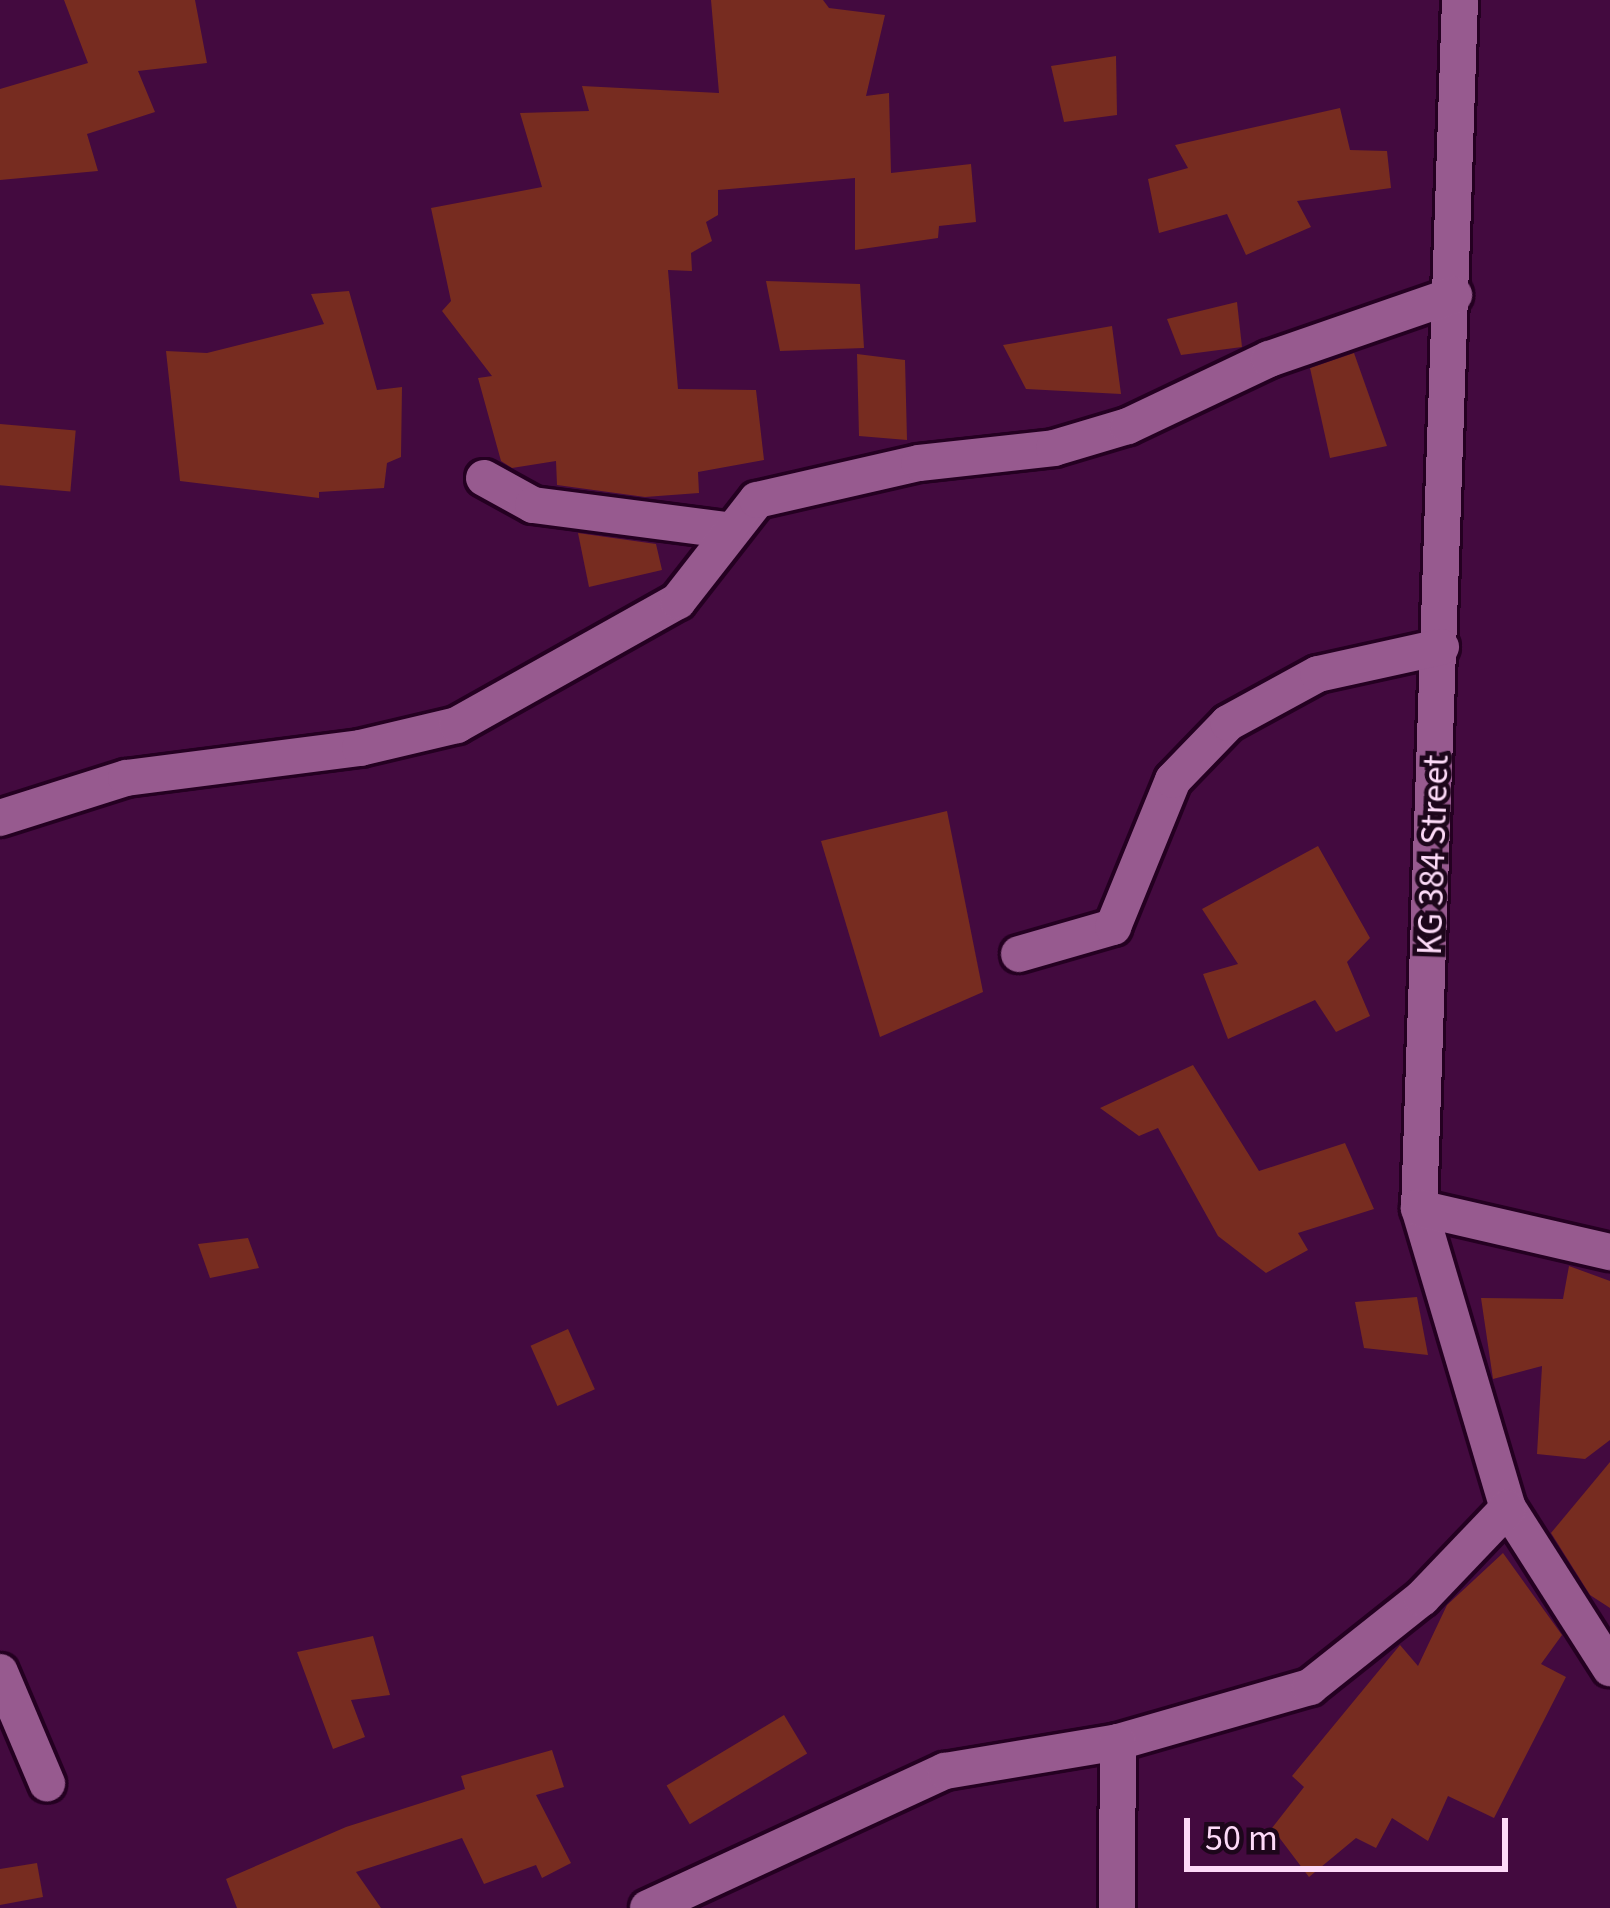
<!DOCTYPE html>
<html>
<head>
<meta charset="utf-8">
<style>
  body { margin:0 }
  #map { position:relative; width:1610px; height:1908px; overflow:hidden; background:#430a3f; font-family:"Source Sans 3",sans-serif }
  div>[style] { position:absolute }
  .building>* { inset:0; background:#772c20; transform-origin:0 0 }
  .roads { filter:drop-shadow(3px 0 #240021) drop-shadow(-3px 0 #240021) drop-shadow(0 3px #240021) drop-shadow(0 -3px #240021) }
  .minor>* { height:36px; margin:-18px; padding:0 18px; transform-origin:18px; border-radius:18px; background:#975a8f }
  span { translate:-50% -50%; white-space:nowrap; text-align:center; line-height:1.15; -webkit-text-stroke:9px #1d061b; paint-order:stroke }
  .street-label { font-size:36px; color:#fddaf8 }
  .scale { position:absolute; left:1184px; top:1818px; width:324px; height:54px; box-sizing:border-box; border:6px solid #fddaf8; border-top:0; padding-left:15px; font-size:36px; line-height:42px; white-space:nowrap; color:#fddaf8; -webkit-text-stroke:9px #1d061b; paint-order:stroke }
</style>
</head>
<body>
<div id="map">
  <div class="building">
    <div style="clip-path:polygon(64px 0,195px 0,207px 63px,138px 71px,155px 112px,87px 134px,98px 171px,0 180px,0 89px,88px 63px)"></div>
    <div style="clip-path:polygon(711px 0,823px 0,829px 8px,885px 15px,866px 96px,889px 93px,891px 173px,971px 164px,976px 222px,939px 226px,938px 238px,855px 250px,855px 178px,718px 190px,718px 215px,706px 222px,712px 241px,691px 253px,692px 271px,668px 270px,678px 389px,756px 390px,764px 460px,698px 472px,699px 493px,645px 497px,557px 485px,556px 461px,512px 468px,501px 461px,478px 378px,492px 376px,442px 311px,451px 301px,431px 208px,542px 187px,520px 113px,589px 111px,582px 86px,719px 93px)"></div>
    <div style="clip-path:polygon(1116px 56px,1117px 115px,1064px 122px,1051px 66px)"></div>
    <div style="clip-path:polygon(1340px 108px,1350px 150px,1387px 151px,1391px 188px,1297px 201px,1311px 227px,1246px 255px,1227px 214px,1159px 233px,1148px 179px,1188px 168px,1175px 145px)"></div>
    <div style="clip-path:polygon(766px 281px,860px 284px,864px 348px,780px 351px)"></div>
    <div style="clip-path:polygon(349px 291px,377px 390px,402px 387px,401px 457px,387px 463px,384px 488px,319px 492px,319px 498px,180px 481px,166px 351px,207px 353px,324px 324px,311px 294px)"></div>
    <div style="clip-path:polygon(1237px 302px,1242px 347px,1181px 355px,1167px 319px)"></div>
    <div style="clip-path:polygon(1112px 326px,1121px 394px,1026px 389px,1003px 345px)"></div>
    <div style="clip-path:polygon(1354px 353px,1387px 446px,1330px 458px,1310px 368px)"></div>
    <div style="clip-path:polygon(857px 354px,905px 360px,907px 440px,859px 436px)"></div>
    <div style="left:0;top:424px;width:76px;height:61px;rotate:5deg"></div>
    <div style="clip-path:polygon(578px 533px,656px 544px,662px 570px,589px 587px)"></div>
    <div style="clip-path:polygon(947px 811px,983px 992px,880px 1037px,821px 841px)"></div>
    <div style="clip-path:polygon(1318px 846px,1370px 938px,1347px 962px,1370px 1016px,1336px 1032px,1315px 1000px,1228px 1039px,1203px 974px,1238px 964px,1202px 909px)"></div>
    <div style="clip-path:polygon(1193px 1065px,1259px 1171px,1345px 1143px,1374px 1209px,1298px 1233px,1308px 1250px,1266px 1273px,1218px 1236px,1158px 1128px,1139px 1136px,1100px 1108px)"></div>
    <div style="clip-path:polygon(248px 1238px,259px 1268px,210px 1278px,198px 1244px)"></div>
    <div style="clip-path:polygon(1569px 1266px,1610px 1281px,1610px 1440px,1585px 1459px,1537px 1454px,1542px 1366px,1493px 1379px,1481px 1298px,1563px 1299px)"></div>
    <div style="clip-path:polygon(1417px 1297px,1428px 1355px,1364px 1348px,1355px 1302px)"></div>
    <div style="left:568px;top:1329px;width:66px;height:41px;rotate:66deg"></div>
    <div style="clip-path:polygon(1610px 1462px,1610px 1608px,1590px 1595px,1551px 1533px)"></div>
    <div style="clip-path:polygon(1503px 1553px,1562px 1635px,1541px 1664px,1566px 1677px,1494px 1818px,1448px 1796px,1428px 1841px,1392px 1818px,1376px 1848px,1356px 1838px,1309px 1877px,1272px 1828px,1304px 1787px,1292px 1776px,1400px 1645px,1418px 1666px,1447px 1605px)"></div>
    <div style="clip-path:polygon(373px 1636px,390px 1695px,351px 1700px,365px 1737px,333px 1749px,297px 1652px)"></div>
    <div style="left:784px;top:1715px;width:45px;height:137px;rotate:59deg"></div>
    <div style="clip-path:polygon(552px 1750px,564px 1787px,536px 1795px,571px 1863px,542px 1878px,536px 1865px,484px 1884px,462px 1838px,356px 1872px,381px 1908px,237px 1908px,226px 1879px,346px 1827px,465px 1789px,461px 1776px)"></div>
    <div style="clip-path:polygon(37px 1863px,43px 1897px,0 1905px,0 1869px)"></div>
  </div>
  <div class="roads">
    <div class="minor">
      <div style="left:1460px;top:0;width:1209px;rotate:91.94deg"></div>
      <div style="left:1419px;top:1208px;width:313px;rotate:73.5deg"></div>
      <div style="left:1508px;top:1508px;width:190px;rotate:57.5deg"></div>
      <div style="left:484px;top:478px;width:56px;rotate:28.9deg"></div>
      <div style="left:533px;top:505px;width:195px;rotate:7.4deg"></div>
      <div style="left:0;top:818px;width:132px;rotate:-17.6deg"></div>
      <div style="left:126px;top:778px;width:236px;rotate:-7.3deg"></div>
      <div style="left:360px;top:748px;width:100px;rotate:-13.3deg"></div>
      <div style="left:457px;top:725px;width:253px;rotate:-29.3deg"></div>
      <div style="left:678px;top:601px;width:128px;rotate:-52deg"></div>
      <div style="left:757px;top:500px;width:166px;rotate:-12.9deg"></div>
      <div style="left:919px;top:463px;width:136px;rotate:-6.3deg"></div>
      <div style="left:1054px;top:448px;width:77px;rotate:-16.6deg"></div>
      <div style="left:1128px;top:426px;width:156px;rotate:-25.4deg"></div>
      <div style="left:1269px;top:359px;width:196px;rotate:-19.1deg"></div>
      <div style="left:1019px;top:954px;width:98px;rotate:-16deg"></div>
      <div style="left:1113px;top:927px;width:159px;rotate:-67.8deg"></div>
      <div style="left:1173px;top:780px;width:79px;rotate:-46deg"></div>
      <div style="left:1228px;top:723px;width:102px;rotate:-28.6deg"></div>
      <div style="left:1318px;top:674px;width:126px;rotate:-12.4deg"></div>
      <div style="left:1419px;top:1208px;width:196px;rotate:13deg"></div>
      <div style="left:0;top:1672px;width:121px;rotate:67.1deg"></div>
      <div style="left:648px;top:1908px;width:327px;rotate:-24.8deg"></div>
      <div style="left:945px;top:1771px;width:175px;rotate:-9.5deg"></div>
      <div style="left:1118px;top:1742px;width:200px;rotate:-16deg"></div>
      <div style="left:1310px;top:1687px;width:143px;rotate:-38.5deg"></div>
      <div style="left:1422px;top:1598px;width:124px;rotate:-46.3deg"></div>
      <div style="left:1117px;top:1908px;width:166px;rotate:-89.7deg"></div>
    </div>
  </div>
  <div class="street-label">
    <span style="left:1433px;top:855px;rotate:-88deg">KG 384 Street</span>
  </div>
  <div class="scale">50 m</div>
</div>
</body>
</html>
